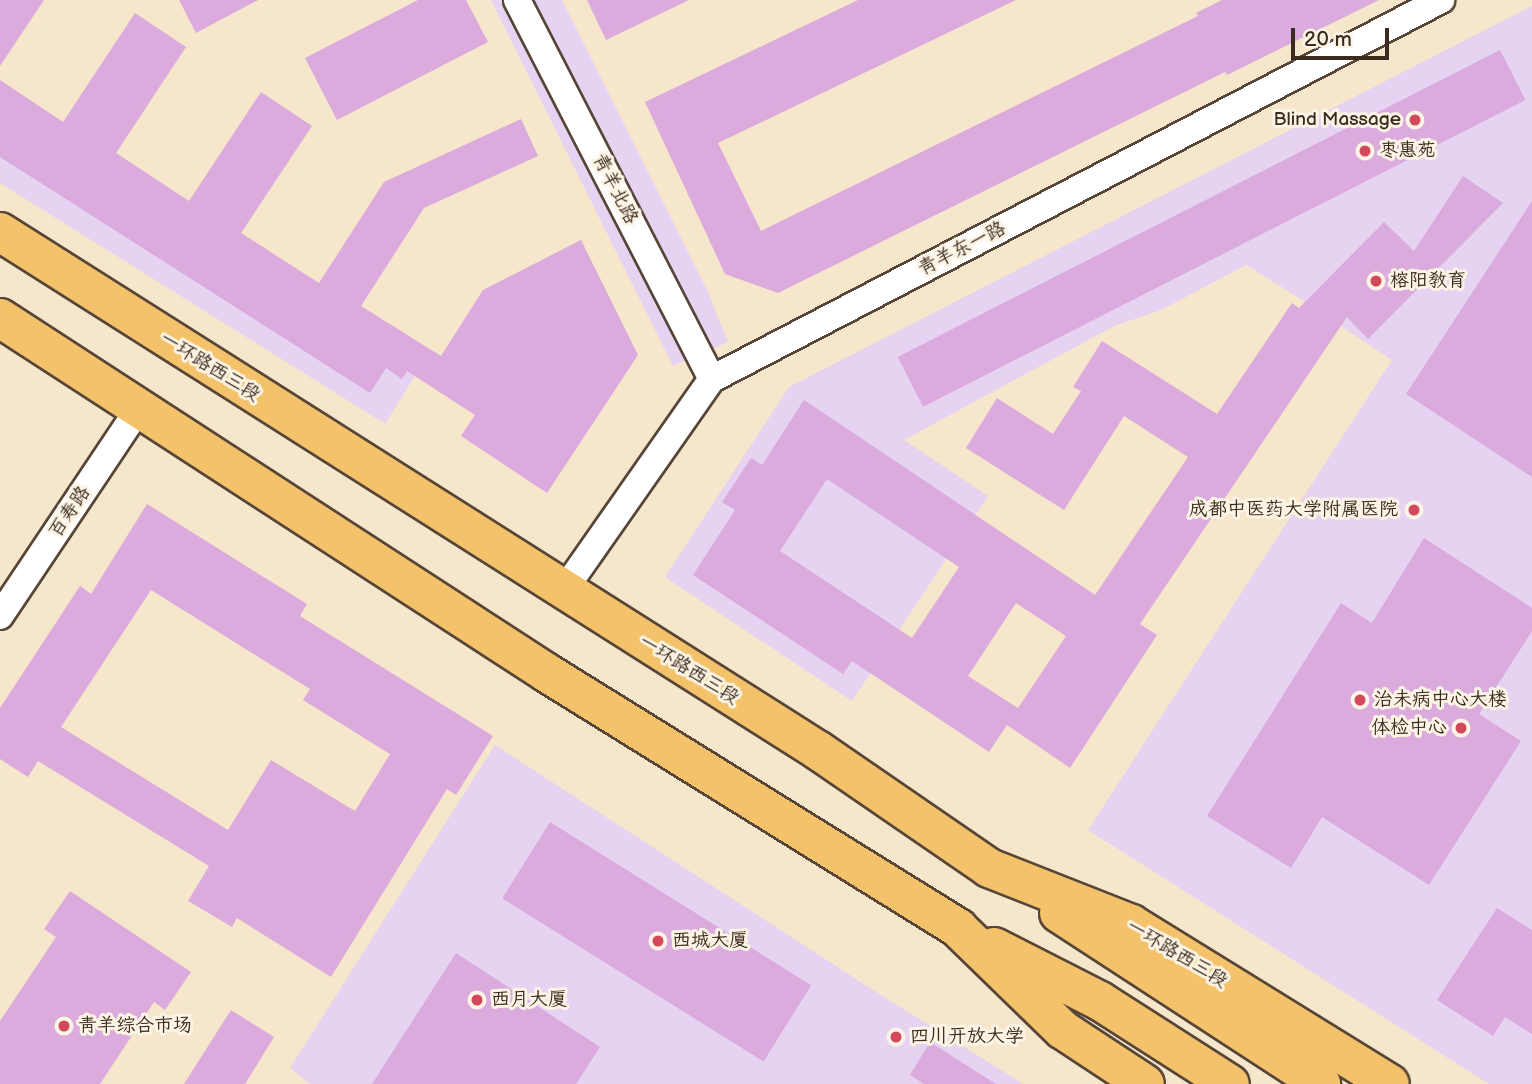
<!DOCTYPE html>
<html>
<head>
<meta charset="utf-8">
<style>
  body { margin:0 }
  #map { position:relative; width:1532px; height:1084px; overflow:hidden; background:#f5e6cc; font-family:"Balsamiq Sans","LXGW WenKai TC",sans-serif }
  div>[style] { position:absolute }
  .built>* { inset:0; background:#e5d3f1; transform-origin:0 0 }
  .building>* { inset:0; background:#dbabdd; transform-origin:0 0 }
  .roads { filter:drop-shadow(2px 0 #574638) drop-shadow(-2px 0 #574638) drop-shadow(0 2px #574638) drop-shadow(0 -2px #574638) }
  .minor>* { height:26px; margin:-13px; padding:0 13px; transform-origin:13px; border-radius:13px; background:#fff }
  .primary>* { height:38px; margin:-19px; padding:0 19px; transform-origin:19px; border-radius:19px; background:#f3c26a }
  .dots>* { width:19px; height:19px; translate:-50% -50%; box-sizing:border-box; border:4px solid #fcf5e5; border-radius:50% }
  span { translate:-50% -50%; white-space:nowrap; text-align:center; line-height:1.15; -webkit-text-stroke:6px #fcf5e5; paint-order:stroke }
  .poi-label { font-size:19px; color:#3b2a1e }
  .right { translate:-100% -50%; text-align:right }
  .left { translate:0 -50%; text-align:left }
  .street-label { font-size:19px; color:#3b2a1e }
  .scale { position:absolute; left:1291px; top:28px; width:98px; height:32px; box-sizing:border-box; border:4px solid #3b2a1e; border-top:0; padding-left:9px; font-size:21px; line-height:24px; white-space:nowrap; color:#3b2a1e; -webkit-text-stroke:5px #fcf5e5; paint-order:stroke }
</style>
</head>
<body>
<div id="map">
  <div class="built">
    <div style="clip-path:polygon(491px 0,562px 0,706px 288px,728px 342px,673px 366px)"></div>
    <div style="clip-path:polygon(1532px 6px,1532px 1084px,1489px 1084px,1088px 830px,1392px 360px,1293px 294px,1246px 265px,1161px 310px,1114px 326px,904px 440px,988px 496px,852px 701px,665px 577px,789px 387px)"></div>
    <div style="left:0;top:104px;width:496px;height:67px;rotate:32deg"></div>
    <div style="clip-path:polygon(495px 745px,873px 990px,1023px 1084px,310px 1084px,290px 1068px)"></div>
  </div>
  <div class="building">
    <div style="clip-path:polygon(0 0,44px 0,0 66px)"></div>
    <div style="clip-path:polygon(179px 0,258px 0,196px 33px)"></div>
    <div style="clip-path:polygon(418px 0,466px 0,488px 42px,337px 120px,305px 58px)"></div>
    <div style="clip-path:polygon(587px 0,689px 0,606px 40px)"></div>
    <div style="clip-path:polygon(858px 0,1016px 0,718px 143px,761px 231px,1198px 16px,1196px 13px,1222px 0,1379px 0,1227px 75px,1225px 72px,778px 293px,725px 274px,645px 102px)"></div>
    <div style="clip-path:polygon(135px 13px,186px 47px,116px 153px,189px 201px,261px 92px,312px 126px,241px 233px,319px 283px,384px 182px,521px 119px,538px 156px,424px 208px,361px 306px,441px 356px,483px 290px,581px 240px,638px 355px,547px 493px,461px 436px,475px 415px,407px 371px,402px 379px,386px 368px,370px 393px,0 157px,0 80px,63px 122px)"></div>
    <div style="left:1500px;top:50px;width:56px;height:676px;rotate:63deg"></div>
    <div style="clip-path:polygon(evenodd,1463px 176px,1503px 203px,1368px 339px,1347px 317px,1140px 624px,1157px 635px,1070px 768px,1007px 725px,989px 752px,852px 661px,843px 674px,693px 575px,735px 510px,722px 502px,751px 458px,762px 465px,804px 400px,1095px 595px,1188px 457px,1124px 416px,1064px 510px,966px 448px,997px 398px,1053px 434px,1081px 391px,1073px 387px,1102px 341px,1217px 414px,1292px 303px,1299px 308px,1384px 222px,1414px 251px,1463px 176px,827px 479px,959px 567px,912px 638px,780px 551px,827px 479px,1463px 176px,1016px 603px,1066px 636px,1018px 708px,968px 676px,1016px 603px)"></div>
    <div style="clip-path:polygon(1532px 201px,1532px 477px,1406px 394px)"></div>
    <div style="clip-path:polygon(evenodd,147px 504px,307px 604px,300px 616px,493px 736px,456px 795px,447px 789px,331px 977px,237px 918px,232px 927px,188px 901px,209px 866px,38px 761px,28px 777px,0 759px,0 708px,80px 586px,91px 594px,147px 504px,151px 590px,310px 689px,303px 700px,390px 754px,355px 811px,271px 760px,228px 830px,61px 727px,151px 590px)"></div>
    <div style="clip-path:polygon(1424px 538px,1532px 608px,1532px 631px,1479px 714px,1521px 741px,1429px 885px,1322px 817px,1291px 868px,1207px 816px,1341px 603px,1372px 623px)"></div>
    <div style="left:550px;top:822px;width:308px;height:90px;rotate:32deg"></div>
    <div style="clip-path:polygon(70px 891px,191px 972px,165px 1010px,154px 1002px,100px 1084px,0 1084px,0 1021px,56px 937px,44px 929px)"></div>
    <div style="clip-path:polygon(1497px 908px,1532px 930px,1532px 1034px,1505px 1017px,1493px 1036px,1437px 1000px)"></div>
    <div style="clip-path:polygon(456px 953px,600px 1047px,576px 1084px,372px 1084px)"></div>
    <div style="clip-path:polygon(231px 1010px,274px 1037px,245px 1084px,184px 1084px)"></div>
    <div style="clip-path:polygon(930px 1042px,996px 1084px,924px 1084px,910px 1075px)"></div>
  </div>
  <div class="roads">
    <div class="minor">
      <div style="left:517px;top:0;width:426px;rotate:62.8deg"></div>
      <div style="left:564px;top:590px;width:258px;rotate:-55deg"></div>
      <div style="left:712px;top:379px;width:822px;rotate:-27.47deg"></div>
      <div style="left:0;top:616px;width:252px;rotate:-56.2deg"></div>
    </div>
    <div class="primary">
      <div style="left:0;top:232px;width:970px;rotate:32.36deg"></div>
      <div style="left:819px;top:751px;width:206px;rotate:34.5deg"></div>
      <div style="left:989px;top:868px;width:153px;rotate:21.5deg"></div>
      <div style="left:1131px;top:924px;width:304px;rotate:31.7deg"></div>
      <div style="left:0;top:318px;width:652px;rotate:32.98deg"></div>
      <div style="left:547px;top:673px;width:484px;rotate:31.8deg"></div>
      <div style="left:958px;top:928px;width:146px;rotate:44.2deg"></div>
      <div style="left:1063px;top:1030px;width:98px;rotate:33.4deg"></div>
      <div style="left:1059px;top:913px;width:313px;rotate:33.1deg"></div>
      <div style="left:994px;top:947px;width:119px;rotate:27deg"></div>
      <div style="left:1100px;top:1001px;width:154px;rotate:32.6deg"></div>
    </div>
  </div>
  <div class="dots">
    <div style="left:1415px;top:120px;background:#d1495b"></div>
    <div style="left:1365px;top:151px;background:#d1495b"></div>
    <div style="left:1376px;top:281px;background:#d1495b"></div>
    <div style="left:1414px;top:510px;background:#d1495b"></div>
    <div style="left:1360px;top:700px;background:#d1495b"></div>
    <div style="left:1461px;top:728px;background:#d1495b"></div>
    <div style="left:658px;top:941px;background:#d1495b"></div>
    <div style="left:477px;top:1000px;background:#d1495b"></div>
    <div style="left:64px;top:1026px;background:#d1495b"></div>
    <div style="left:896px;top:1037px;background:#d1495b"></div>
  </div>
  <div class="poi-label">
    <span class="right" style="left:1401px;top:120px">Blind Massage</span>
    <span class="left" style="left:1379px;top:151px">枣惠苑</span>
    <span class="left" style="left:1390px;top:281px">榕阳教育</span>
    <span class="right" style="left:1398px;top:510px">成都中医药大学附属医院</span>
    <span class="left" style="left:1374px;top:700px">治未病中心大楼</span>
    <span class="right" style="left:1447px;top:728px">体检中心</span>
    <span class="left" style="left:672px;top:941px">西城大厦</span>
    <span class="left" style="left:491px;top:1000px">西月大厦</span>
    <span class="left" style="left:78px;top:1026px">青羊综合市场</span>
    <span class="left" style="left:910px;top:1037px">四川开放大学</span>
  </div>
  <div class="street-label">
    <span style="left:615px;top:189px;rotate:63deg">青羊北路</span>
    <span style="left:962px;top:249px;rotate:-27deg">青羊东一路</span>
    <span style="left:210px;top:367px;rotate:32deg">一环路西三段</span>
    <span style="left:70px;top:512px;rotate:-56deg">百寿路</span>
    <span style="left:689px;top:670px;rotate:32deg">一环路西三段</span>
    <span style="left:1177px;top:954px;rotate:31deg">一环路西三段</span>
  </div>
  <div class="scale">20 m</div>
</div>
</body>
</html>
